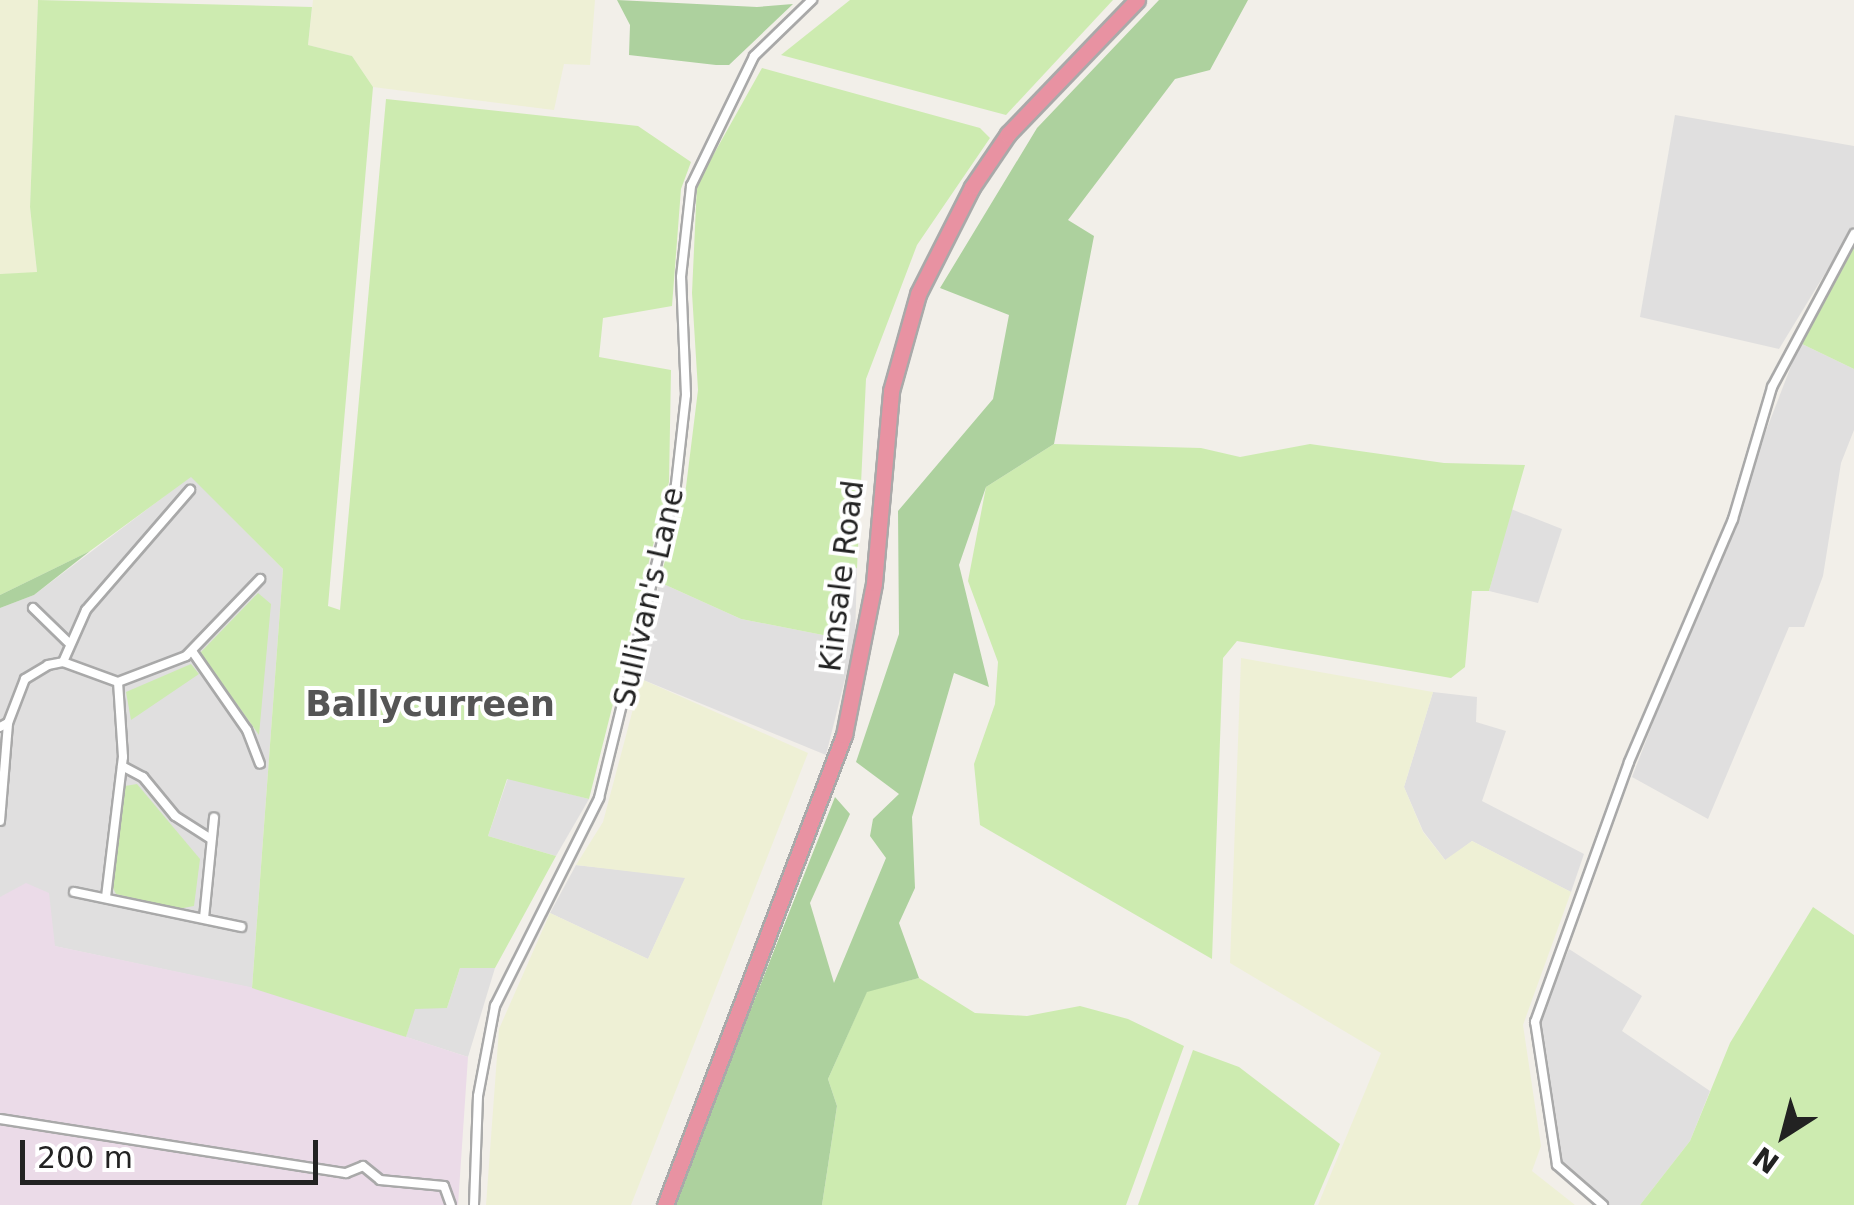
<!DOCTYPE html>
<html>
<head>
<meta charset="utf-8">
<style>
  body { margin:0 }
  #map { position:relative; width:1854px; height:1205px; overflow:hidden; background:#f2efe9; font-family:"DejaVu Sans",sans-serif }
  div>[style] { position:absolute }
  .residential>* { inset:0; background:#e0dfdf }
  .industrial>* { inset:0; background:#ebdbe8 }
  .farmland>* { inset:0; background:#eef0d5 }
  .grass>* { inset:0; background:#cdebb0 }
  .forest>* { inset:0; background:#add19e }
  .roads { filter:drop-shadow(2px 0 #a9a9a9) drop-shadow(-2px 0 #a9a9a9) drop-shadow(0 2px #a9a9a9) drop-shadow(0 -2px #a9a9a9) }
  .street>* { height:8px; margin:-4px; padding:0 4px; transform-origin:4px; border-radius:4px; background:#fff }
  .highway>* { height:15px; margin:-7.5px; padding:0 7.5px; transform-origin:7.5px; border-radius:7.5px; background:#e892a2 }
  span { translate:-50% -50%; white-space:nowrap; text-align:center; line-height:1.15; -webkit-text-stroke:8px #fff; paint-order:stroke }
  .street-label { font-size:30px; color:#222 }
  .quarter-label { font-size:35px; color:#555; font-weight:700 }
  .north { position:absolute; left:1734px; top:1085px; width:100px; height:100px; -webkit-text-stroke:8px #fff; paint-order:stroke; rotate:216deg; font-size:28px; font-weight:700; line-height:40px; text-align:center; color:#222 }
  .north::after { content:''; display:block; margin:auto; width:35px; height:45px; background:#222; clip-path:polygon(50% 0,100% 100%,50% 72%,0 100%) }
  .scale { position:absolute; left:20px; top:1140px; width:298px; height:45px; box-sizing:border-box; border:5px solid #222; border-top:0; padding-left:12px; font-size:30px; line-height:35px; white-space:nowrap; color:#222; -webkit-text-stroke:8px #fff; paint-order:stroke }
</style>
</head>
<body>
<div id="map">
  <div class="residential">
    <div style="clip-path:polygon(1675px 115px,1854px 146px,1854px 226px,1779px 349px,1640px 317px)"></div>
    <div style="clip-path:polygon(1800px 343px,1854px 369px,1854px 430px,1841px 463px,1823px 576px,1804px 627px,1789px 627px,1708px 819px,1632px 777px)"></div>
    <div style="clip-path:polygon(191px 476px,283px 569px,252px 988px,54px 946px,0 898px,0 608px,34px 595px)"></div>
    <div style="clip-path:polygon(1511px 509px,1562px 529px,1538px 603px,1489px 591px)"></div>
    <div style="clip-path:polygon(857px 568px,855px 639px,826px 755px,641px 679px,659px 582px,741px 619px,828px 636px,836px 569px)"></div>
    <div style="clip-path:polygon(1433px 692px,1477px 697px,1476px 722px,1506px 731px,1482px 801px,1584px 854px,1571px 892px,1472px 841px,1446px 861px,1423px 831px,1404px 787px)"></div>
    <div style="clip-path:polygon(508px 778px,589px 799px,556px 856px,488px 836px)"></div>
    <div style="clip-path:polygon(576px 865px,686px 877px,648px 959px,550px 913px)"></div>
    <div style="clip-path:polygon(1569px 949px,1642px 996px,1622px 1031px,1710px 1091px,1690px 1141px,1640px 1205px,1609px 1205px,1574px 1181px,1561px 1158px,1538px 1025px)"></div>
    <div style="clip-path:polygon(460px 968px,495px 968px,468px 1057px,406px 1037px,414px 1008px,447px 1008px)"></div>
  </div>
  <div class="industrial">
    <div style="clip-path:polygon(26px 883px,49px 893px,55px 946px,260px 989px,468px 1057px,458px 1205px,0 1205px,0 897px)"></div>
  </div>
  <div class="farmland">
    <div style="clip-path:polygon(0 0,38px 0,30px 207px,37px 273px,0 274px)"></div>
    <div style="clip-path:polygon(313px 0,595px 0,590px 65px,564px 64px,554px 110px,373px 87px,352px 56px,308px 45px)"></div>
    <div style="clip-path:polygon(1241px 658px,1433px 692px,1404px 787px,1423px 832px,1445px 860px,1472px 841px,1571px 892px,1523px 1025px,1541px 1146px,1532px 1171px,1575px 1205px,1318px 1205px,1381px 1053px,1230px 963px)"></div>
    <div style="clip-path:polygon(641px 679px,808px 753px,631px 1205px,486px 1205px,499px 1029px,550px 913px,648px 959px,685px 878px,576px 865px,603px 822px)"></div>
  </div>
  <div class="grass">
    <div style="clip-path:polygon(38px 0,312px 7px,308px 45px,352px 56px,373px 87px,328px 606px,340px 610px,386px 99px,638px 126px,691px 162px,681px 189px,672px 306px,603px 318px,599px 357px,671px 370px,669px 482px,589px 799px,507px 779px,488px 836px,556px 856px,495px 968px,460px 968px,447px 1008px,415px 1009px,406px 1037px,252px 988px,283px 569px,191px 477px,90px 551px,0 595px,0 274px,37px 272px,30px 207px)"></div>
    <div style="clip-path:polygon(850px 0,1113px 0,1006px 115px,781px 55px)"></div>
    <div style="clip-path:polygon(762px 68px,980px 128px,990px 138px,917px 245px,866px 379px,857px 568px,836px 569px,828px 636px,741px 619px,659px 582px,686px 487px,698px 390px,692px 293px,697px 184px)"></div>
    <div style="clip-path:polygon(1854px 245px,1854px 369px,1800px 343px)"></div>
    <div style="clip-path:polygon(1054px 444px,1201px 448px,1240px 457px,1310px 444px,1444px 463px,1525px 465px,1489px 591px,1472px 591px,1465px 667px,1451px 678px,1237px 641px,1223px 658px,1212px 959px,980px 825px,974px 764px,995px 704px,998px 662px,968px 581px,986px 487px)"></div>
    <div style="clip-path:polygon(258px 593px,271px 604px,259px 735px,200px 653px)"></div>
    <div style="clip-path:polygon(191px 664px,199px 674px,131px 720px,126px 692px)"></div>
    <div style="clip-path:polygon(137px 784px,200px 859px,194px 906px,178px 909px,116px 894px,111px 884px,125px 786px)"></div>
    <div style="clip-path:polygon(1813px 907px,1854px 935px,1854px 1205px,1640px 1205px,1690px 1141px,1730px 1043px)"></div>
    <div style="clip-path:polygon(919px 978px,975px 1013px,1027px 1016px,1080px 1006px,1128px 1019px,1184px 1046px,1126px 1205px,822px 1205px,837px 1106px,828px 1079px,867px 991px)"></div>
    <div style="clip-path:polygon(1193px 1050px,1239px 1067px,1340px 1144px,1314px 1205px,1138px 1205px)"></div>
  </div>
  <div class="forest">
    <div style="clip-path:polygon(617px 0,757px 7px,793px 4px,729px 65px,716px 65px,629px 55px,630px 25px)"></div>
    <div style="clip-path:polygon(1159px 0,1248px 0,1210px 70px,1175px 79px,1068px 220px,1094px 236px,1054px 444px,986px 487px,959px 565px,989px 687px,954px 673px,912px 817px,915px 888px,899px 923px,919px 978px,867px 992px,828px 1079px,837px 1106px,822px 1205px,673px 1205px,835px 797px,850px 814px,810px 903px,834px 983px,886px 858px,870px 836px,873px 819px,899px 794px,856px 762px,899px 634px,898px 511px,993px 399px,1009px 315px,940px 288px,1037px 128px)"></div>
    <div style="clip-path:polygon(90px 551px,34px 595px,0 608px,0 595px)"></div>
  </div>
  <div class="roads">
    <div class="street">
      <div style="left:33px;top:608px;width:50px;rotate:44.2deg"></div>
      <div style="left:192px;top:651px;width:96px;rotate:55.2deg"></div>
      <div style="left:247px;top:730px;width:36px;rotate:69deg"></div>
      <div style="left:63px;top:662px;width:57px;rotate:-66.1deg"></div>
      <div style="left:86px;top:610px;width:159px;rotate:-49.1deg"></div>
      <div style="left:0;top:727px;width:9px;rotate:-27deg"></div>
      <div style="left:8px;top:723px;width:47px;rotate:-68.9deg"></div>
      <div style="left:25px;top:679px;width:27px;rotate:-31deg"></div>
      <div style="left:48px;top:665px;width:15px;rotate:-11deg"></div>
      <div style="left:63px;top:662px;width:59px;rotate:20deg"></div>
      <div style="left:118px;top:682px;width:73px;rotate:-20.9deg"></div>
      <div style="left:186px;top:656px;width:107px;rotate:-46.1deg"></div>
      <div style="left:122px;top:766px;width:24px;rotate:28deg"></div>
      <div style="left:143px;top:777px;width:50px;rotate:50.6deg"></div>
      <div style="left:175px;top:816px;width:43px;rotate:32.6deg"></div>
      <div style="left:0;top:821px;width:98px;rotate:-85.3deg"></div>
      <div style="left:74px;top:892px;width:171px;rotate:11.8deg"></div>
      <div style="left:106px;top:897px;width:141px;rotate:-83.1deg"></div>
      <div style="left:123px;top:757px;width:75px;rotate:-93.8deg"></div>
      <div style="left:204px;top:918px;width:101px;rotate:-84.3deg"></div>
      <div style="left:0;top:1119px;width:350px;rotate:8.9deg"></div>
      <div style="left:346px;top:1173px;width:18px;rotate:-22deg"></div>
      <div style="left:363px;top:1166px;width:22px;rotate:39deg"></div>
      <div style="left:380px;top:1180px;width:64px;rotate:5.4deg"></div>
      <div style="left:444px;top:1186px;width:20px;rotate:70deg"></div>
      <div style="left:474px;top:1205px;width:109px;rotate:-87.9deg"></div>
      <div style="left:478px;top:1096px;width:92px;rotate:-79.3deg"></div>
      <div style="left:495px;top:1006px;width:233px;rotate:-63.4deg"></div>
      <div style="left:599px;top:798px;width:323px;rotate:-76.2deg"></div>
      <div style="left:676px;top:484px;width:90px;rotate:-83.6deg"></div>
      <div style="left:686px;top:395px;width:118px;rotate:-92.4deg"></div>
      <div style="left:681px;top:277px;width:92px;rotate:-83.7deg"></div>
      <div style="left:691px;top:186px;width:144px;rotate:-64.1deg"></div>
      <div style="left:754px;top:56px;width:81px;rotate:-44deg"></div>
      <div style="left:1603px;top:1205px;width:61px;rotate:-139deg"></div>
      <div style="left:1557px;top:1165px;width:145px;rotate:-98.7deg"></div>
      <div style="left:1535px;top:1022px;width:276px;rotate:-70.1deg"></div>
      <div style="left:1629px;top:762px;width:264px;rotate:-66.8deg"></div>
      <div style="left:1733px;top:519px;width:138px;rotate:-73.5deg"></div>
      <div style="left:1772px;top:387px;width:174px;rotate:-61.8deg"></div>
    </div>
    <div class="highway">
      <div style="left:665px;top:1205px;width:503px;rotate:-69.15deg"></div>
      <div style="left:844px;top:735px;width:155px;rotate:-78.8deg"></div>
      <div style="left:874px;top:583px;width:193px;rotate:-84.9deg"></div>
      <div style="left:891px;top:391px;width:101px;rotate:-74.4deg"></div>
      <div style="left:918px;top:294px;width:120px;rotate:-63.2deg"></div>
      <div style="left:972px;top:187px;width:64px;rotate:-55.8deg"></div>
      <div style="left:1008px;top:134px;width:186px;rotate:-46.1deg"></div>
    </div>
  </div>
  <div class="street-label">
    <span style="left:842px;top:576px;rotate:-83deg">Kinsale Road</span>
    <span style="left:649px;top:597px;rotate:-77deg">Sullivan's Lane</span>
  </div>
  <div class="quarter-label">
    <span style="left:430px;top:704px">Ballycurreen</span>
  </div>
  <div class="north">N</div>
  <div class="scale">200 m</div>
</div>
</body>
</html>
